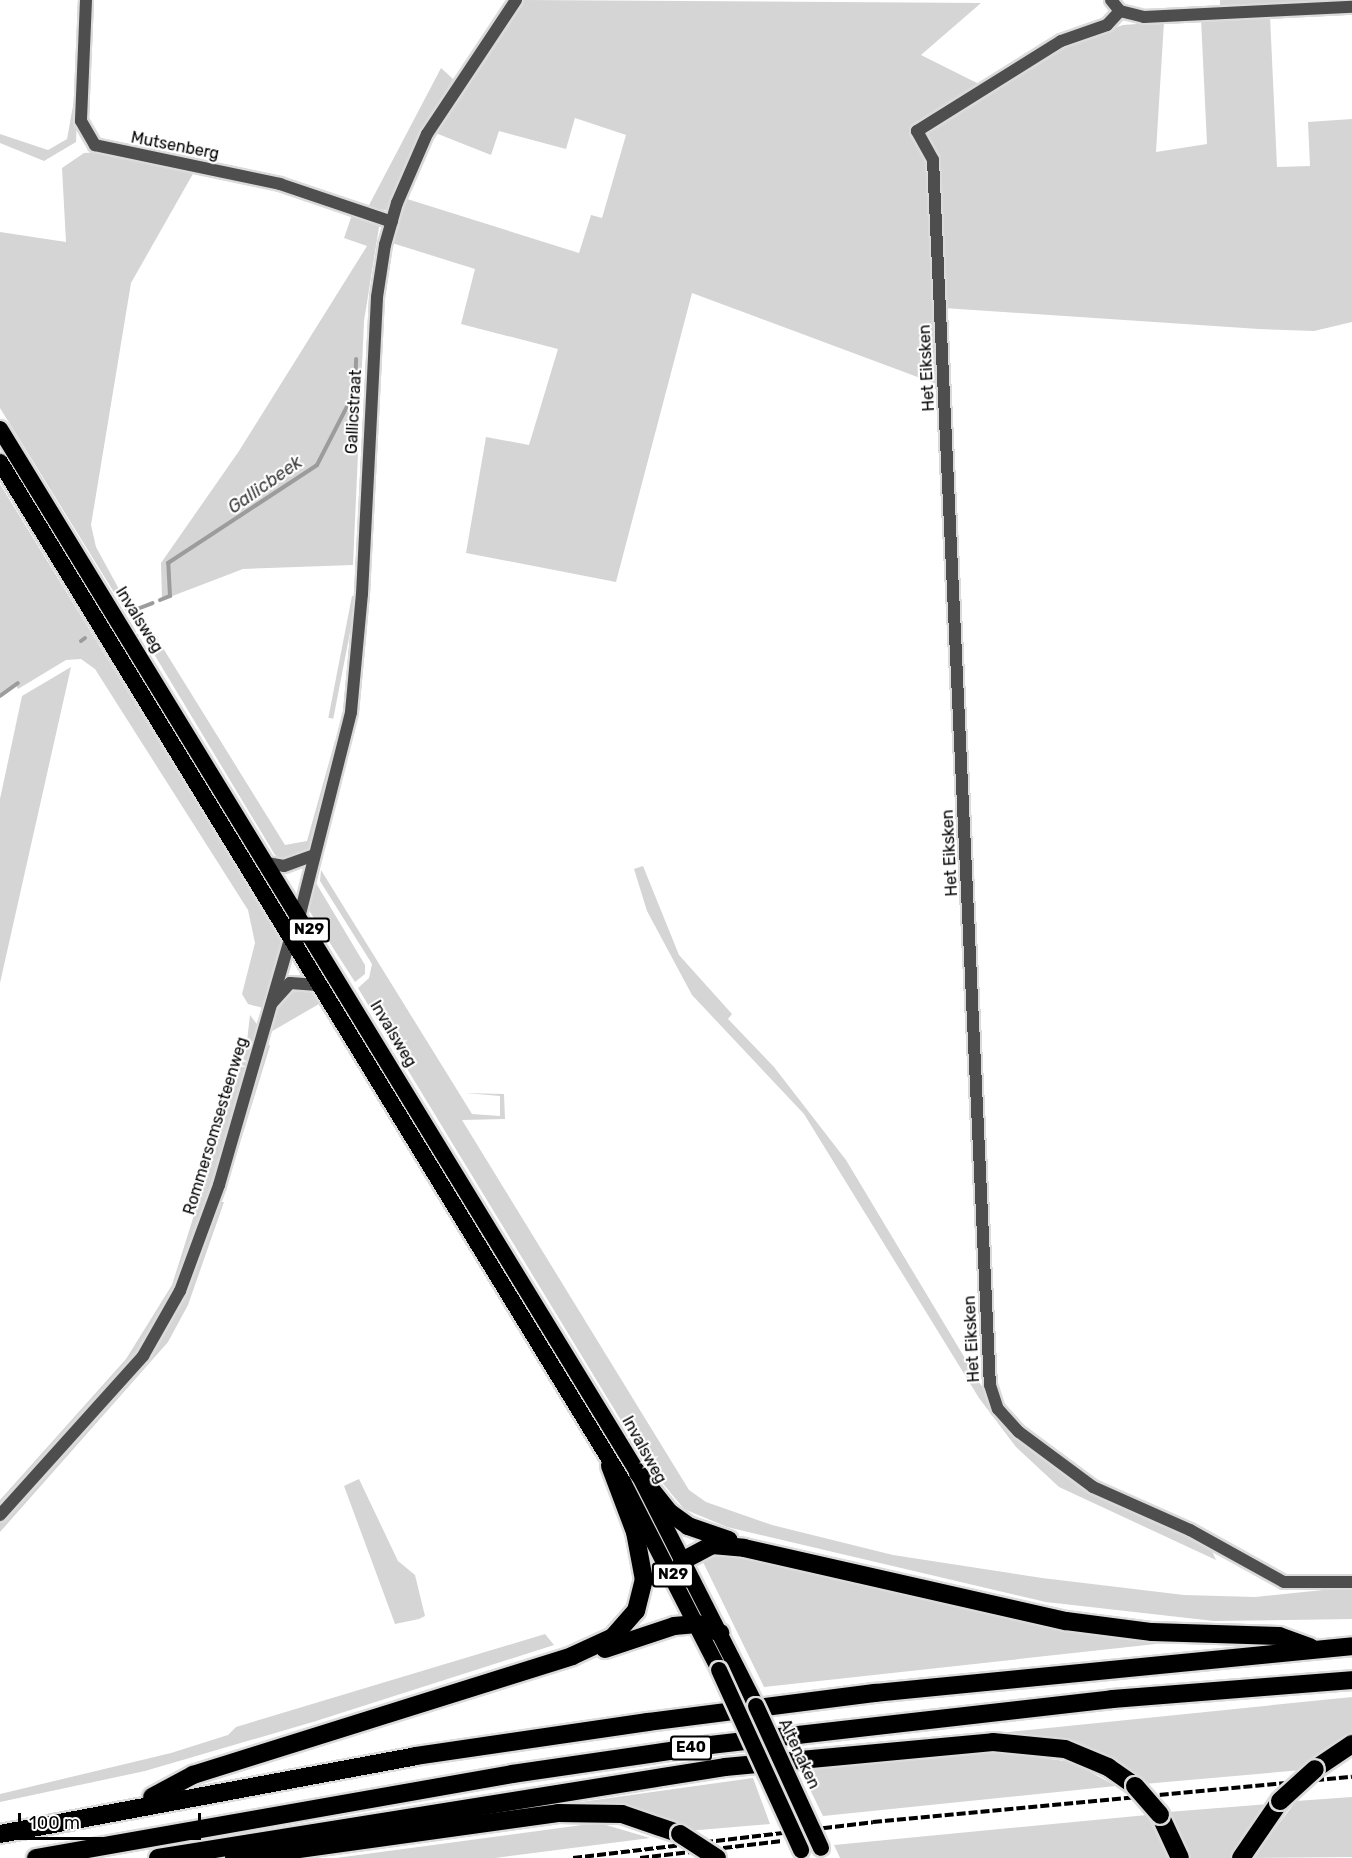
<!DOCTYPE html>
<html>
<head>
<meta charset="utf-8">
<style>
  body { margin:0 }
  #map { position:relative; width:1352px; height:1858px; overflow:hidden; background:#fff; font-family:Rubik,sans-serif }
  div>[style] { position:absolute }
  .green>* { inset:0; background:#d5d5d5; transform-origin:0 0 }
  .stream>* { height:4px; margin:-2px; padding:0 2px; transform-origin:2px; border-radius:2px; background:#9c9c9c }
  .roads { filter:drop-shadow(2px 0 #dbdbdb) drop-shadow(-2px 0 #dbdbdb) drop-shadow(0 2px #dbdbdb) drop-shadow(0 -2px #dbdbdb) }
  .minor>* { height:12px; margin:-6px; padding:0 6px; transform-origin:6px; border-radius:6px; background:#4e4e4e }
  .trunk>* { height:16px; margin:-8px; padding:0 8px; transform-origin:8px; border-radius:8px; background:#000 }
  .motorway>* { height:18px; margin:-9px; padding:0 9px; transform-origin:9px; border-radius:9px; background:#000 }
  .rail>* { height:4px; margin-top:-2px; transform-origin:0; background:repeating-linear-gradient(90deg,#000 0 9px,transparent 0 12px) }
  .bridges { filter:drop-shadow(2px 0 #dbdbdb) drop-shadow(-2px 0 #dbdbdb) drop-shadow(0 2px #dbdbdb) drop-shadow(0 -2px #dbdbdb) }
  .trunk-bridge>* { height:16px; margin:-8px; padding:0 8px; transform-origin:8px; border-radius:8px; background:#000 }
  .motorway-bridge>* { height:18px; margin:-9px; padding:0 9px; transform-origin:9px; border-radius:9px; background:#000 }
  span { translate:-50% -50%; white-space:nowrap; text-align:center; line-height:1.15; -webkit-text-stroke:4.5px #fff; paint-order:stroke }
  .shield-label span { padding:2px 4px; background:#fff; border:2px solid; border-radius:4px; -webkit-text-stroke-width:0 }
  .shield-label { font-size:15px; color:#000; font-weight:700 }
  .street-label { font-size:16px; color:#000 }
  .water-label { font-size:18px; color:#3d3d3d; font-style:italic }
  .scale { position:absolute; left:18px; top:1813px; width:183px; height:27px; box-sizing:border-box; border:3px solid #000; border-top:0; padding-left:8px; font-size:18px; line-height:21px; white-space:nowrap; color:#000; -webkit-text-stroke:4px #fff; paint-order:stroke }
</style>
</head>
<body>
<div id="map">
  <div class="green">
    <div style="clip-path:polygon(524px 0,981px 3px,921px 55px,983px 86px,913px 129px,928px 159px,939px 385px,692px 293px,616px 582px,466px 553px,486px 437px,529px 445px,558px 349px,461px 324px,475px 269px,392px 243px,404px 198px,579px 253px,591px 215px,602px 218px,626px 135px,575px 118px,566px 149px,499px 131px,491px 155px,433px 132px)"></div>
    <div style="clip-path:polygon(1220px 0,1352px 0,1220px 7px)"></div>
    <div style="clip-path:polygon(1270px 16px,1277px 167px,1310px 166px,1308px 122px,1352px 119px,1352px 322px,1314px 331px,1259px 329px,944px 308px,927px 140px,931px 127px,1061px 46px,1123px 25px,1164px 22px,1156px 152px,1207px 144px,1201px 19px)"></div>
    <div style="clip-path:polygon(441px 68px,453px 79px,407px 161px,388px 210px,367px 209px)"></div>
    <div style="clip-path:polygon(79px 73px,76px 142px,44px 161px,0 143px,0 134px,48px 150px,67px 139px)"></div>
    <div style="clip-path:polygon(102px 152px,194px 172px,131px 283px,91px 525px,96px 547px,132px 613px,128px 615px,0 408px,0 232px,66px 242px,62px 168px,84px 153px)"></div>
    <div style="clip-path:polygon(353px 212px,380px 221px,364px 321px,353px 565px,243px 569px,162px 600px,161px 563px,239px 451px,367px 246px,344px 238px)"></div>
    <div style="clip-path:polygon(0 484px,281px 941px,263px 1008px,248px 1004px,242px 994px,255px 943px,248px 910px,95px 669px,81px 659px,66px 660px,18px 689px,15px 684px,0 694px)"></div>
    <div style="left:352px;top:596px;width:5px;height:124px;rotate:11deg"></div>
    <div style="clip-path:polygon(145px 619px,285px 845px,307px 841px,335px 741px,340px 747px,307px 853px,282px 860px,275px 855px,136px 624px)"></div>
    <div style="clip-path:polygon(71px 667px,0 983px,0 799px,22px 696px)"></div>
    <div style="clip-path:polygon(643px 866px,679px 955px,732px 1014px,728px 1019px,774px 1067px,846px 1160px,987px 1395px,1023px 1440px,1082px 1486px,1210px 1547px,1216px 1560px,1059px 1487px,1016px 1447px,979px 1398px,804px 1114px,692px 995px,647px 911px,634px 869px)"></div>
    <div style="clip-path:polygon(321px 870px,472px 1114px,500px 1116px,500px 1096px,465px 1093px,504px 1094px,505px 1119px,462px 1120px,689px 1490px,706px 1502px,772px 1525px,893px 1555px,1042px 1578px,1184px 1595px,1255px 1597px,1352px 1587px,1352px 1619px,1214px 1621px,1046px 1602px,727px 1527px,684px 1509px,650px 1468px,364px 998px,358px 988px,369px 978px,372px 964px,320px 881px)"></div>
    <div style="clip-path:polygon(313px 878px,365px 965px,365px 974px,355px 982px,308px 909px)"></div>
    <div style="clip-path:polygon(297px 987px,311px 989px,319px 1004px,269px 1033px,283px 994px)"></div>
    <div style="clip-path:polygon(250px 1015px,259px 1027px,182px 1277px,134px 1359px,0 1507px,0 1500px,126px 1359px,172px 1285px,246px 1050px)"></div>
    <div style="clip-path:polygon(266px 1042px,270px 1046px,226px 1188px,224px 1186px)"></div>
    <div style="clip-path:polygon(218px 1202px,224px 1202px,188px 1305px,168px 1342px,0 1532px,0 1522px,113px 1398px,167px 1328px)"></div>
    <div style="clip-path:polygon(359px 1479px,398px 1561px,415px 1575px,425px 1616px,419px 1619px,395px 1624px,344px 1486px)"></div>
    <div style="clip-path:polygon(717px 1550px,1008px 1618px,1165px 1643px,764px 1687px,701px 1558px)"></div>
    <div style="clip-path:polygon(545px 1634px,554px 1645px,316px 1721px,145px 1771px,0 1802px,0 1794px,171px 1753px,228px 1735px,236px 1727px)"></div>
    <div style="clip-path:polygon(1352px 1697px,1352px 1734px,1302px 1770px,1144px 1784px,1115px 1760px,1067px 1740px,989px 1734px)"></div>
    <div style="clip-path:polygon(1000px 1752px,1072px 1762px,1116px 1786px,823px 1816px,801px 1771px)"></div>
    <div style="clip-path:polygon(753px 1778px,770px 1824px,687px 1831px,665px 1819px,619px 1806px,552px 1806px)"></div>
    <div style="clip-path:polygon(1352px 1797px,1352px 1857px,1253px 1858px,1296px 1801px)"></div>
    <div style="clip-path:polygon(1269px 1804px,1233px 1858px,1187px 1858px,1168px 1812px)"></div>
    <div style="clip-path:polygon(1147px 1815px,1168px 1858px,840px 1858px,834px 1845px)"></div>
    <div style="clip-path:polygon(582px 1825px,606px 1825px,650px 1838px,495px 1858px,336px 1858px)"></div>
  </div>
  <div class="stream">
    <div style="left:160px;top:600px;width:11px;rotate:-22deg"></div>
    <div style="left:170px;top:596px;width:33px;rotate:-93deg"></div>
    <div style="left:168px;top:563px;width:178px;rotate:-33.3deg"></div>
    <div style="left:317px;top:465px;width:83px;rotate:-62.8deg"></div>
    <div style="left:355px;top:391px;width:32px;rotate:-88deg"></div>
    <div style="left:132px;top:611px;width:22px;rotate:-21deg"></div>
    <div style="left:81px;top:641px;width:5px;rotate:-37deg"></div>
    <div style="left:0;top:696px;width:22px;rotate:-36deg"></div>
  </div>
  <div class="roads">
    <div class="minor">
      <div style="left:86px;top:0;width:121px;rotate:92.4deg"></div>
      <div style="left:81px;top:121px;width:28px;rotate:60deg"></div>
      <div style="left:95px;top:145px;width:189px;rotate:11.9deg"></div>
      <div style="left:280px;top:184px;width:118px;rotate:18.7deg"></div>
      <div style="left:1111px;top:0;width:14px;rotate:51deg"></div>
      <div style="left:1120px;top:11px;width:25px;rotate:14deg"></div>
      <div style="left:1144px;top:17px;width:208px;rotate:-2.8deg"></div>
      <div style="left:1120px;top:11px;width:19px;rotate:133deg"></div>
      <div style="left:1107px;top:25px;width:49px;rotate:160.8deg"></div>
      <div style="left:1061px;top:41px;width:170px;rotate:148deg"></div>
      <div style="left:917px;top:131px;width:33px;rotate:61deg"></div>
      <div style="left:933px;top:160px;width:1226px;rotate:87.34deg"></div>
      <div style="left:990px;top:1385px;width:25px;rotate:72deg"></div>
      <div style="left:998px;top:1409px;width:31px;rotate:48deg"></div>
      <div style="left:1019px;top:1432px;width:92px;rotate:36.6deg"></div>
      <div style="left:1093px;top:1487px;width:106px;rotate:23.9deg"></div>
      <div style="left:1190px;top:1530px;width:107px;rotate:29deg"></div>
      <div style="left:1284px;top:1582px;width:68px"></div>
      <div style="left:267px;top:863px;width:17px;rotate:10deg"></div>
      <div style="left:284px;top:866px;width:32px;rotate:-20deg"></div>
      <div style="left:300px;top:914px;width:208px;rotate:-75.8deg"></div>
      <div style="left:351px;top:712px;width:119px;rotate:-84.7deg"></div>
      <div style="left:362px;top:594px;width:297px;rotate:-87.1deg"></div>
      <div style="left:377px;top:297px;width:53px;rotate:-81.3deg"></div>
      <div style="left:385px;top:245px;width:44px;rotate:-74.1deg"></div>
      <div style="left:397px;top:203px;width:75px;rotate:-66.5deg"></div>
      <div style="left:427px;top:134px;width:161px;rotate:-56.4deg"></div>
      <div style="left:272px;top:1003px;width:27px;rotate:-48deg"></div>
      <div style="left:290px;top:983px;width:31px;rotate:4deg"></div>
      <div style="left:0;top:1515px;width:214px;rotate:-48deg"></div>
      <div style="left:143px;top:1356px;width:75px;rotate:-60.4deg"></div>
      <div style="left:180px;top:1291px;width:113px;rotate:-69.8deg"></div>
      <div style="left:219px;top:1185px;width:259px;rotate:-73.9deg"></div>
    </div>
    <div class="trunk">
      <div style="left:0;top:429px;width:1224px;rotate:58.57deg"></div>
      <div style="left:638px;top:1473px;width:261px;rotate:63.1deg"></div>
      <div style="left:0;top:462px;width:1195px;rotate:58.58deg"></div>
      <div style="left:623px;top:1482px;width:211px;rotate:62.9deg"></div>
    </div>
    <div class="motorway">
      <div style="left:638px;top:1473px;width:50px;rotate:51.5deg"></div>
      <div style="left:669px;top:1512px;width:24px;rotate:36deg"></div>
      <div style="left:688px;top:1526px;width:43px;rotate:18.9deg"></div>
      <div style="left:674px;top:1577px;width:20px;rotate:-60deg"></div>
      <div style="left:684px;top:1560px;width:32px;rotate:-28deg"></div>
      <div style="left:712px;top:1545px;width:32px;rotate:5deg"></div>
      <div style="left:744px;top:1548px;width:330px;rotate:12.8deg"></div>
      <div style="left:1066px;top:1621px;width:87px;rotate:7.3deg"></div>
      <div style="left:1152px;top:1632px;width:127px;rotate:1.8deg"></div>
      <div style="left:1279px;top:1636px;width:33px;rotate:20deg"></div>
      <div style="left:605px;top:1649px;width:73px;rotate:-18.4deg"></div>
      <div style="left:674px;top:1626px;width:23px;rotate:-5deg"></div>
      <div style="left:697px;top:1624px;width:25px;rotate:21deg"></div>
      <div style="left:1315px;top:1769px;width:45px;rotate:-34deg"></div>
      <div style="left:152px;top:1797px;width:47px;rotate:-28.2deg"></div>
      <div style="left:193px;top:1775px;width:397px;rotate:-17.4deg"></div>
      <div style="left:572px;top:1656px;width:45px;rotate:-24.9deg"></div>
      <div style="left:613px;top:1637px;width:35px;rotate:-49deg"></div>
      <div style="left:636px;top:1611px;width:32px;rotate:-76deg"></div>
      <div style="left:644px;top:1580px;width:49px;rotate:-100.6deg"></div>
      <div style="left:635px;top:1532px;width:71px;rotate:-110.7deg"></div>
      <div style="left:1160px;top:1815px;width:47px;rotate:65.1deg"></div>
      <div style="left:0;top:1834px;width:422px;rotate:-10.6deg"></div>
      <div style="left:415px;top:1756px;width:235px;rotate:-8.3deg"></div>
      <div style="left:648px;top:1722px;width:229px;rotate:-7.3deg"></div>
      <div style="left:875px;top:1693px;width:479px;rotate:-5.6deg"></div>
      <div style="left:36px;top:1858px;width:483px;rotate:-10deg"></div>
      <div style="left:512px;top:1774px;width:200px;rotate:-8.3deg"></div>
      <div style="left:710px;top:1745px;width:405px;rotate:-6.5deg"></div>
      <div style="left:1112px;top:1699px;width:241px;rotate:-4.5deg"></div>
      <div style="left:158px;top:1858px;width:574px;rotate:-9.12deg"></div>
      <div style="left:725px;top:1767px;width:269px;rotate:-5.3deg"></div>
      <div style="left:993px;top:1742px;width:72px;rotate:5.6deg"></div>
      <div style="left:1065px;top:1749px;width:47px;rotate:22.7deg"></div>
      <div style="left:1108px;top:1767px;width:33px;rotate:35deg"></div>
      <div style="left:234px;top:1858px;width:327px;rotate:-7.9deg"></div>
      <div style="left:558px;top:1813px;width:64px;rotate:0.9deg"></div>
      <div style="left:622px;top:1814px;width:61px;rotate:19deg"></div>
      <div style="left:1241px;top:1858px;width:69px;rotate:-55.6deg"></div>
    </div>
  </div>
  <div class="rail">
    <div style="left:573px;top:1858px;width:302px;rotate:-6.8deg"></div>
    <div style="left:873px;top:1822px;width:481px;rotate:-5.4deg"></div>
    <div style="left:640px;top:1858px;width:143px;rotate:-6.8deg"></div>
  </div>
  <div class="bridges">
    <div class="trunk-bridge">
      <div style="left:719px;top:1670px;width:198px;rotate:65.5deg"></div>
      <div style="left:756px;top:1706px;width:156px;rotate:65.4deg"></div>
    </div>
    <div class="motorway-bridge">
      <div style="left:1135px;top:1786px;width:38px;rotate:49deg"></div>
      <div style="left:1280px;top:1801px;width:47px;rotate:-42.4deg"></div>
      <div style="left:680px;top:1834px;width:44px;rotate:33deg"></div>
    </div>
  </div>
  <div class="shield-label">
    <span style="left:309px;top:930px">N29</span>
    <span style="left:673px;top:1575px">N29</span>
    <span style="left:691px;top:1748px">E40</span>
  </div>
  <div class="street-label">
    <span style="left:175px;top:146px;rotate:11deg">Mutsenberg</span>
    <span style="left:927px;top:368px;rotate:-93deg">Het Eiksken</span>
    <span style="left:354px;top:412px;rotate:-87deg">Gallicstraat</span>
    <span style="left:139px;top:620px;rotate:58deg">Invalsweg</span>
    <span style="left:950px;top:853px;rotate:-93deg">Het Eiksken</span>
    <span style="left:393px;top:1034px;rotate:59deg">Invalsweg</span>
    <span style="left:216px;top:1126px;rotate:-73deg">Rommersomsesteenweg</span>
    <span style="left:972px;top:1339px;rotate:-93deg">Het Eiksken</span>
    <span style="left:644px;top:1450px;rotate:61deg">Invalsweg</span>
    <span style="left:799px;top:1754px;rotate:65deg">Altenaken</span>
  </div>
  <div class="water-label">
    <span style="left:265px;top:485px;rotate:-35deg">Gallicbeek</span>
  </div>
  <div class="scale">100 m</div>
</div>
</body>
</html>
